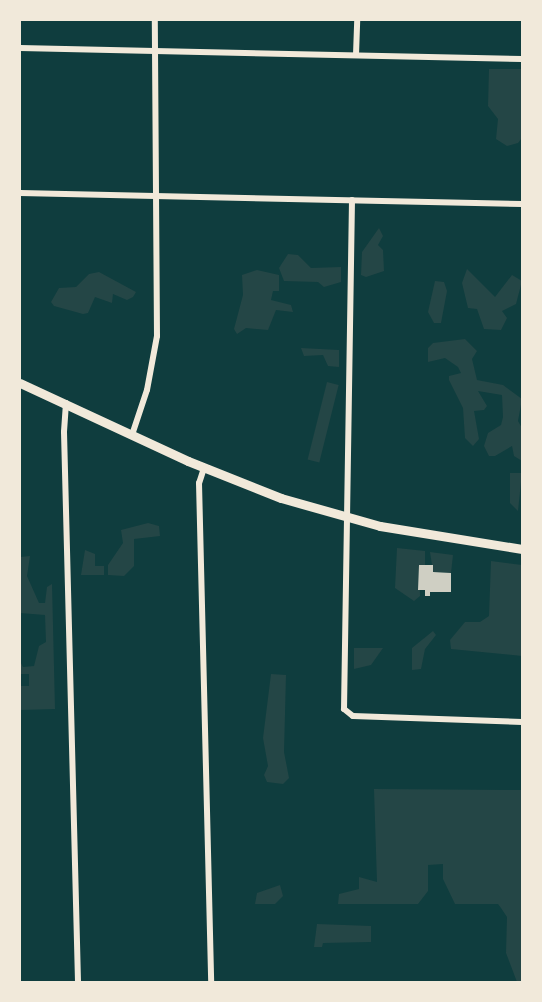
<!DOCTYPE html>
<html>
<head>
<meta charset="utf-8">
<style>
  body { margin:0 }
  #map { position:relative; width:542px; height:1002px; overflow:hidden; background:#0f3d3e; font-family:"Roboto Condensed",sans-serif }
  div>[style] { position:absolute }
  .green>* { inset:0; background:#244646; transform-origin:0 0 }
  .building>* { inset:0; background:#cfcfc3 }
  .minor>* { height:6px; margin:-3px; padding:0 3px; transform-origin:3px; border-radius:3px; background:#f1e9da }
  .tertiary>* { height:9px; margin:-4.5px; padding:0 4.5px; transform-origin:4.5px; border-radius:4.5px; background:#f1e9da }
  span { translate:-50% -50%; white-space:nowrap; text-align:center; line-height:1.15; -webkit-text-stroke:6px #f1e9da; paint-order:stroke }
  .frame { position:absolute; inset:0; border:21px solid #f1e9da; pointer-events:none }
</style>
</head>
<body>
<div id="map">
  <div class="green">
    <div style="clip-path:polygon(489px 69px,522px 69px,522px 138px,518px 143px,507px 146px,496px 139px,498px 119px,488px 106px)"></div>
    <div style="clip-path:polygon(379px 228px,383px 236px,378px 245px,383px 250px,384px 271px,366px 277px,361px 275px,362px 252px)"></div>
    <div style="clip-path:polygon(288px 254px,298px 255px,311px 268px,341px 267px,341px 282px,324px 287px,318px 282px,284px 281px,279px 268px)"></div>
    <div style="clip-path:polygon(467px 269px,495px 297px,512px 275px,522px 281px,516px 304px,502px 311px,507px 318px,501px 330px,484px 329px,477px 309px,468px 308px,462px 283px)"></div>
    <div style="clip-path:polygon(257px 270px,279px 275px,279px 291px,273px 291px,271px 300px,291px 305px,293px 312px,276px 310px,268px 330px,246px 328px,237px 334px,234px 329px,243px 295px,242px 275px)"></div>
    <div style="clip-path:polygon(99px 272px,136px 292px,133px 297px,127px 300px,113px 294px,112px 303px,95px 297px,88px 313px,83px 314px,54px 306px,51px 302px,59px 288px,76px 287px,89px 274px)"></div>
    <div style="clip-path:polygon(435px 281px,444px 282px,447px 291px,441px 323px,434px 323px,428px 312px)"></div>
    <div style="clip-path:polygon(465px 339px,477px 351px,472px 359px,477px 380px,503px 385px,522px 399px,518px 421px,522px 428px,522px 461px,514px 456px,512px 446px,495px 456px,489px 456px,484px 446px,488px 433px,501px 425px,503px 417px,502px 395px,478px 391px,487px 406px,484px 410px,474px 411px,479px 439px,473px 446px,465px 438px,463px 408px,449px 380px,449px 376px,461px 373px,458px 367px,445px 358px,428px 362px,428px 348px,433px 343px)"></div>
    <div style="clip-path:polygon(301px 348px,339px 350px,339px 367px,328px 366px,323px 355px,304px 356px)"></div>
    <div style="left:327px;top:382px;width:12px;height:80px;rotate:14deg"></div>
    <div style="clip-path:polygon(510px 473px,522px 473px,518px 511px,510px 503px)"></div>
    <div style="clip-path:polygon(148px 523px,159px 526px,160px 536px,134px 539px,134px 566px,124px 576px,108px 575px,108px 565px,123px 543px,121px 530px)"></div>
    <div style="clip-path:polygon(397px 548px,425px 551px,425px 565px,419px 565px,420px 596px,414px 601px,395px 588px)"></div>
    <div style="clip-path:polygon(85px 550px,95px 554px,95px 566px,104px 566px,104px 575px,81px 575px)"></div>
    <div style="clip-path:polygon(430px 552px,453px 555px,451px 573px,433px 572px)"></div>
    <div style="clip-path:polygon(30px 556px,27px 576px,39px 603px,45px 603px,47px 587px,52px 584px,55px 709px,20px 710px,20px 686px,29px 686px,29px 674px,20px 674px,20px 661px,23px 667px,34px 666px,39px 646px,46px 642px,45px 615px,20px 613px,20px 557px)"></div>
    <div style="clip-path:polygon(491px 561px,522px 565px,522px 656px,451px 649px,450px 640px,465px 622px,480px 622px,489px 616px)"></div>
    <div style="clip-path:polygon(433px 631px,436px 635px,425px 649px,421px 669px,412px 670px,412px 648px)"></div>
    <div style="clip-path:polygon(354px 648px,383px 648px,371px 665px,354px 669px)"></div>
    <div style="clip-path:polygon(271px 674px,286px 675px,284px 752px,289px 778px,283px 784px,267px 782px,264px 775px,268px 766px,263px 738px)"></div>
    <div style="clip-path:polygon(374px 789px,522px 790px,522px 982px,517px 982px,506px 953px,507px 917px,501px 908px,498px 904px,455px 904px,443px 879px,443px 864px,428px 865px,428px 891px,418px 904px,338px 904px,339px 894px,359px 889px,359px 877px,377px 882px)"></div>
    <div style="clip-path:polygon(280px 885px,283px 896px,275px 904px,255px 904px,257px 893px)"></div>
    <div style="clip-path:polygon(317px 924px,371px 926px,371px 942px,323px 943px,322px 947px,314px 947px)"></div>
  </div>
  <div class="building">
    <div style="clip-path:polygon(419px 565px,433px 565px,433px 572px,451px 573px,451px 592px,430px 592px,430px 596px,425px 596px,425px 590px,418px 590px)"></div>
  </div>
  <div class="minor">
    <div style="left:20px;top:48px;width:502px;rotate:1.26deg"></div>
    <div style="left:356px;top:55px;width:35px;rotate:-88deg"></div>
    <div style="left:20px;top:193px;width:502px;rotate:1.26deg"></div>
    <div style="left:352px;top:200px;width:509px;rotate:90.9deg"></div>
    <div style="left:344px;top:709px;width:11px;rotate:38deg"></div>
    <div style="left:353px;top:716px;width:169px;rotate:2deg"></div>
    <div style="left:66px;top:403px;width:29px;rotate:94deg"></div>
    <div style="left:64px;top:432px;width:550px;rotate:88.54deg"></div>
    <div style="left:132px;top:435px;width:47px;rotate:-71.6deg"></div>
    <div style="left:147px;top:390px;width:55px;rotate:-79.5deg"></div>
    <div style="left:157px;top:336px;width:316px;rotate:-90.4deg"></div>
    <div style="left:204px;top:468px;width:16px;rotate:108deg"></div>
    <div style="left:199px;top:483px;width:499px;rotate:88.6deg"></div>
  </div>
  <div class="tertiary">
    <div style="left:20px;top:383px;width:185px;rotate:24.9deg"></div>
    <div style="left:188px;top:461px;width:100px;rotate:21.7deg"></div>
    <div style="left:281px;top:498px;width:103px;rotate:15.8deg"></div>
    <div style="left:380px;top:526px;width:144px;rotate:9.2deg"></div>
  </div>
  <div class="frame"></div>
</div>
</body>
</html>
